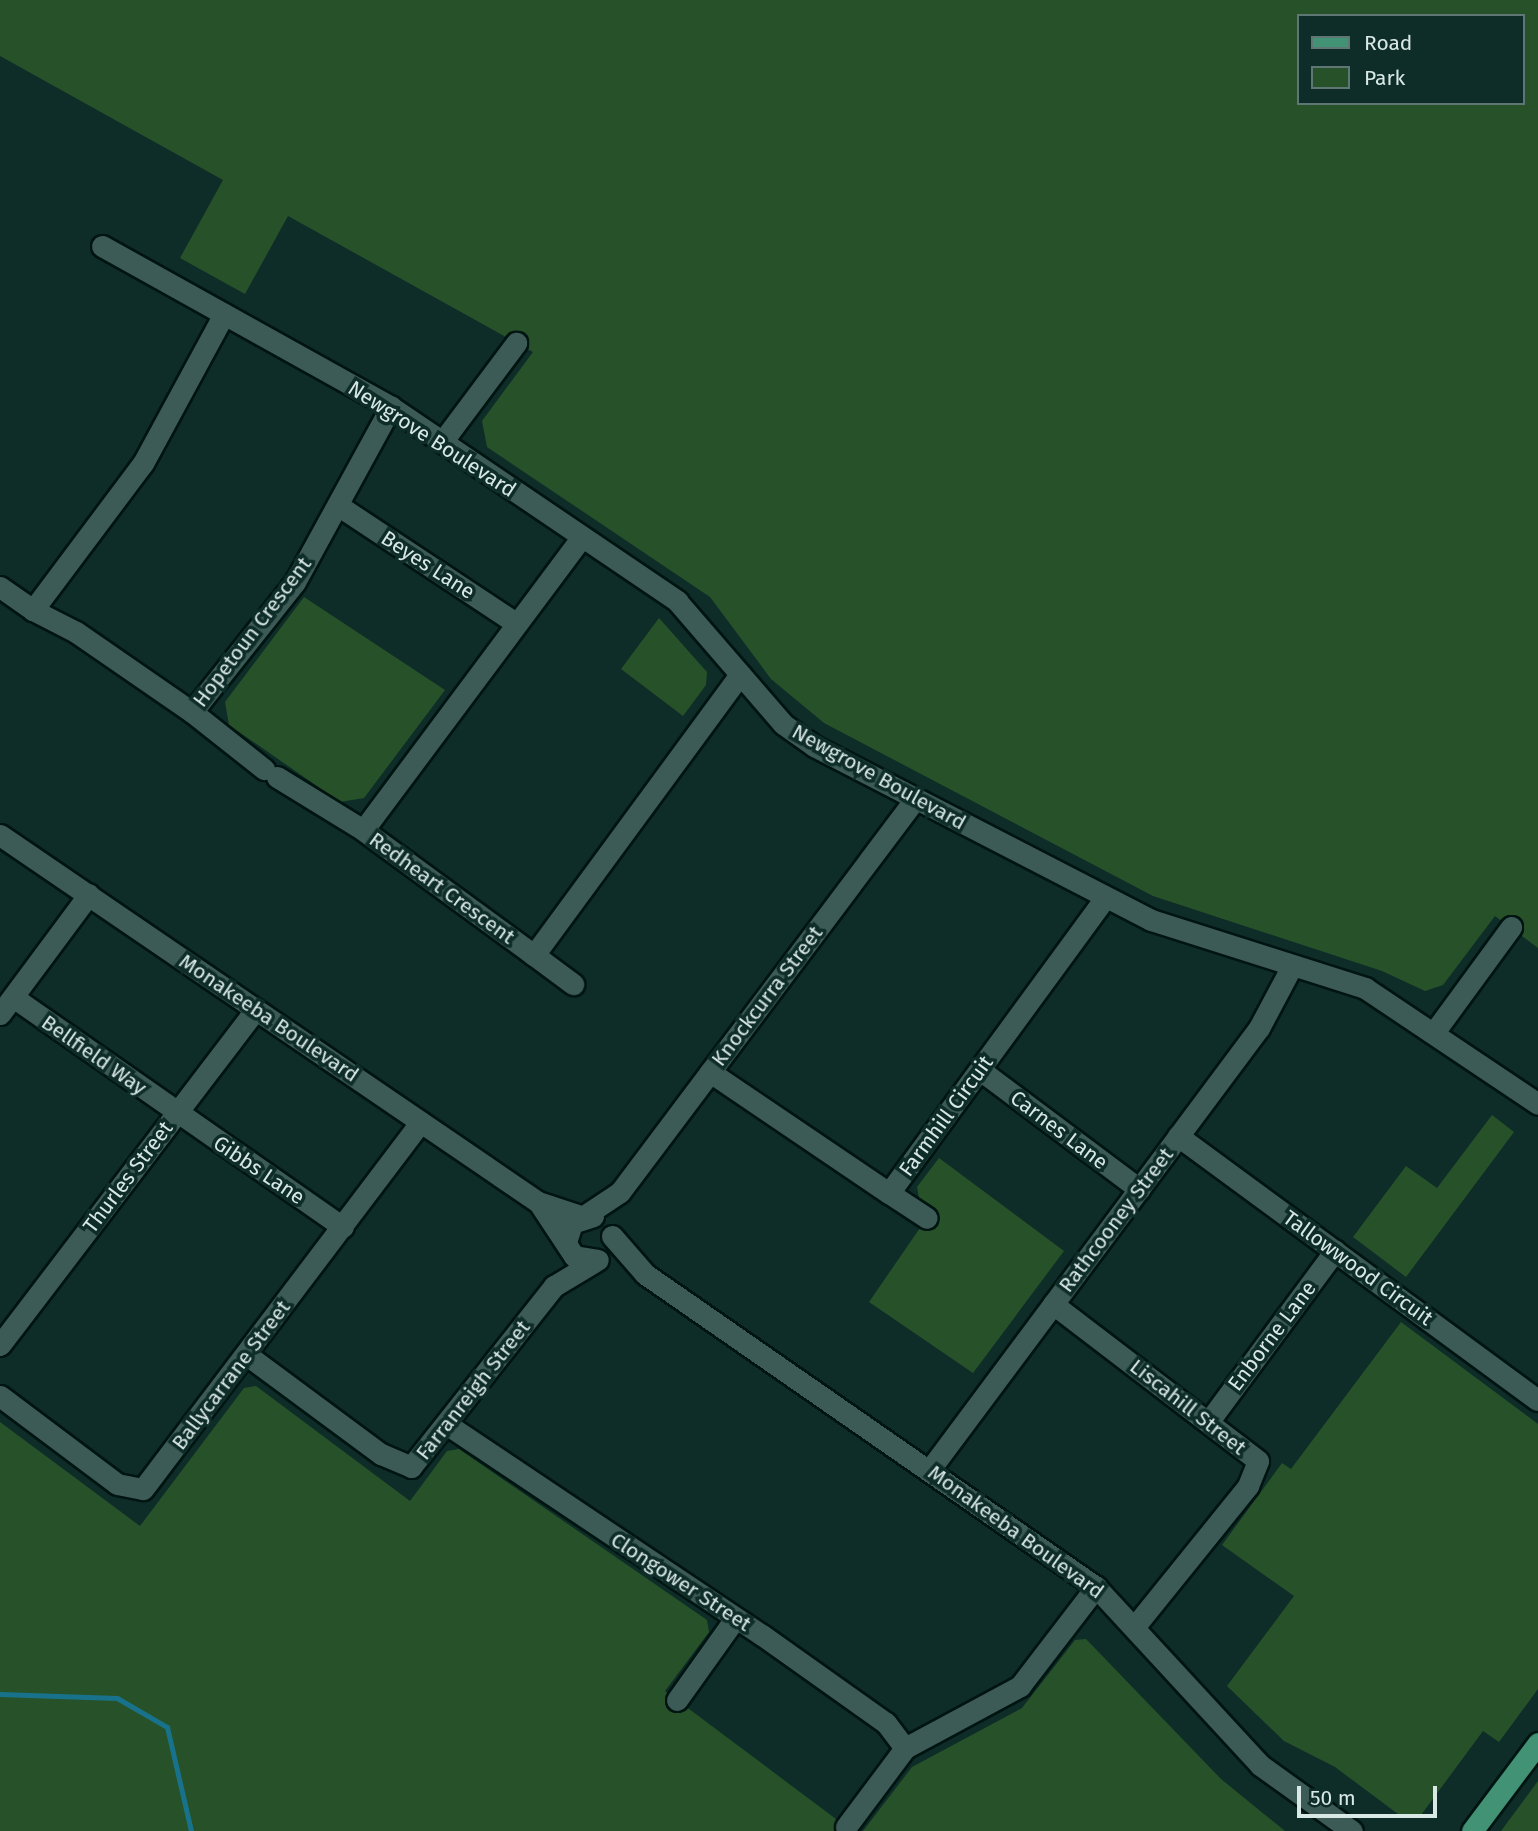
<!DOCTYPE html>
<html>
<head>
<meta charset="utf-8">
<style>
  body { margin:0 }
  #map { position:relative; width:1538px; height:1831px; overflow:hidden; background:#0e2c28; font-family:"Fira Sans",sans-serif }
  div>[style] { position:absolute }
  .green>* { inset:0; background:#275229 }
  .stream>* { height:5px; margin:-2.5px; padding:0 2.5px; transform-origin:2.5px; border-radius:2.5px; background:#19728c }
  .roads { filter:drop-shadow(2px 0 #001411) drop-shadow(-2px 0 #001411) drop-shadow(0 2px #001411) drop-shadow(0 -2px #001411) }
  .minor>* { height:21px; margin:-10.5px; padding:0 10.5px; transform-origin:10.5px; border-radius:10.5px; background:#3d5b56 }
  .major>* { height:21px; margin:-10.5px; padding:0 10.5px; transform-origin:10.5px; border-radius:10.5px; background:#429275 }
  span { translate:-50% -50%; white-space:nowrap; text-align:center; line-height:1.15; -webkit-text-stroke:7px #0e2c28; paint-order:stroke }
  .street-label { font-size:21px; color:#d8e8e5 }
  .legend { position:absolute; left:1297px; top:14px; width:228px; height:91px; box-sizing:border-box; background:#0e2c28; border:2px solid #5f7774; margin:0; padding:9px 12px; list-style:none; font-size:21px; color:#d8e8e5 }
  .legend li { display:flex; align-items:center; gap:14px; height:35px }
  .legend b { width:35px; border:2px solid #5f7774 }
  .scale { position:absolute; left:1297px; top:1786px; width:140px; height:32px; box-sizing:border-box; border:4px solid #d8e8e5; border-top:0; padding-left:9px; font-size:21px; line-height:24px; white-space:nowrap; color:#d8e8e5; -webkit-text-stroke:5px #0e2c28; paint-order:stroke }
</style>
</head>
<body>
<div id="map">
  <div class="green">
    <div style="clip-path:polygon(evenodd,0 0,1538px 0,1538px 948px,1495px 916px,1443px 985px,1425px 991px,1382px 971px,1153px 896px,824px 723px,771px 679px,710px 597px,487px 447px,482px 421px,533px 352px,288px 216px,245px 294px,180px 258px,223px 180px,0 56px,0 0,1298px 16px,1522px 16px,1522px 103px,1298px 103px,1298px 16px)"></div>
    <div style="clip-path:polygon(304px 597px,445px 690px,364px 798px,340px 802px,229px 725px,225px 702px)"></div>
    <div style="clip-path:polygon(659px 618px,707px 672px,706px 685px,683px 716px,621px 669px)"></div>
    <div style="clip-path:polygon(1492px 1115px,1514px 1132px,1406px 1277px,1353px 1237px,1406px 1166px,1437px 1188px)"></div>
    <div style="clip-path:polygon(939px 1158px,1064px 1251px,973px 1373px,869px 1302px,933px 1209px,919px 1198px,917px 1187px)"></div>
    <div style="clip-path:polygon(1401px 1322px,1538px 1424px,1538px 1689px,1499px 1742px,1483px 1731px,1421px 1815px,1402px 1817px,1335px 1767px,1284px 1741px,1227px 1686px,1294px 1596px,1222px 1545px,1282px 1463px,1291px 1469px)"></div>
    <div style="clip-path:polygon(256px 1386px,410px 1501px,447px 1451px,459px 1449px,707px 1620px,709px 1632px,665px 1691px,852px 1831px,0 1831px,0 1422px,140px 1526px,244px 1388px)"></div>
    <div style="clip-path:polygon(1086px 1639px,1221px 1779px,1285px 1831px,863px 1831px,912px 1767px,1022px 1708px,1075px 1640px)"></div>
    <div style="clip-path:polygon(1538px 1781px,1538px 1831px,1501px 1831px)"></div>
  </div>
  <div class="stream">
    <div style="left:0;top:1694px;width:117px;rotate:2deg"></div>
    <div style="left:117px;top:1698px;width:58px;rotate:30.1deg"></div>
    <div style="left:167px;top:1727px;width:107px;rotate:77deg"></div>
  </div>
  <div class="roads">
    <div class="minor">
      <div style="left:102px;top:246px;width:331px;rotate:29.1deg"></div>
      <div style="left:391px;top:407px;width:346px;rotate:34.1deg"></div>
      <div style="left:677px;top:601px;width:162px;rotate:49.2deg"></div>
      <div style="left:783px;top:724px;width:38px;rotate:35deg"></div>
      <div style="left:814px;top:746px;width:379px;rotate:27.3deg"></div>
      <div style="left:1151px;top:920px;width:225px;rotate:17.6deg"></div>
      <div style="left:1365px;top:988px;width:208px;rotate:33.8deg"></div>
      <div style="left:224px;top:314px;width:170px;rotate:118.5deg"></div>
      <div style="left:143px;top:463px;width:184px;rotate:126.8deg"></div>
      <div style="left:33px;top:610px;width:48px;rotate:27.1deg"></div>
      <div style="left:76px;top:632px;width:141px;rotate:34.6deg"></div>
      <div style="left:192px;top:712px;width:166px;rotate:-51.6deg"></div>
      <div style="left:295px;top:582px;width:200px;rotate:-61.3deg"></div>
      <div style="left:442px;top:442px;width:124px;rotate:-53.2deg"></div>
      <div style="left:339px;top:506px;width:212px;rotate:33.5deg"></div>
      <div style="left:581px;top:538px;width:364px;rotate:126.7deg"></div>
      <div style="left:363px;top:830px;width:212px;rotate:36.2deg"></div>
      <div style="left:534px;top:955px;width:348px;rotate:-53.7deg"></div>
      <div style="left:0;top:587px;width:40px;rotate:34.9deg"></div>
      <div style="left:192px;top:712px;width:92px;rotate:38.4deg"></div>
      <div style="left:277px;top:777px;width:101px;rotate:31.6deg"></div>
      <div style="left:0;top:835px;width:651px;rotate:34.3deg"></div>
      <div style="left:538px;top:1202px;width:47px;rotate:18.4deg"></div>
      <div style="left:534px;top:955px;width:49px;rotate:36.6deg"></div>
      <div style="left:13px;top:997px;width:402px;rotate:34.9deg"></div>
      <div style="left:0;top:1014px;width:149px;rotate:-53.4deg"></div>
      <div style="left:1435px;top:1031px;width:129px;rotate:-53.8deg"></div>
      <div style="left:980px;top:1070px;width:199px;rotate:36.8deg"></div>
      <div style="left:710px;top:1072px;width:216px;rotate:34.1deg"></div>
      <div style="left:889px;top:1193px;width:366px;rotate:-53.8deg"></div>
      <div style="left:1178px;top:1136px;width:446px;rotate:36.3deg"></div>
      <div style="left:889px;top:1193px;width:45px;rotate:33.3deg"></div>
      <div style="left:541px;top:1206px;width:60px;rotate:56.6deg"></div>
      <div style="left:574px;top:1256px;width:24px;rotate:9deg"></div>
      <div style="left:584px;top:1216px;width:43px;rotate:-33.7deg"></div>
      <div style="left:620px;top:1192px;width:491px;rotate:-53.1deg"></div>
      <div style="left:612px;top:1236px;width:50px;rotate:49deg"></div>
      <div style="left:645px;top:1274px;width:549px;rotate:34.76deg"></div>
      <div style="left:1096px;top:1587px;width:242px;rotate:47.3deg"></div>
      <div style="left:1260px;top:1765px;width:113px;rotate:35.7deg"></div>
      <div style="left:566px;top:1242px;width:20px;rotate:-72deg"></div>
      <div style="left:572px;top:1223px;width:22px;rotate:-18deg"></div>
      <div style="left:1053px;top:1304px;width:258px;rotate:37.4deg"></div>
      <div style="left:1258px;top:1461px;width:27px;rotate:112deg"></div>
      <div style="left:1248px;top:1486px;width:180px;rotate:128.9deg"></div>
      <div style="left:0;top:1345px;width:422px;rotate:-52.7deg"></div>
      <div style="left:247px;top:1355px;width:167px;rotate:36.5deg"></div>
      <div style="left:381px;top:1454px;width:33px;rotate:23deg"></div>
      <div style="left:411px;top:1467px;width:231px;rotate:-51.7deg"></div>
      <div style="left:554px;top:1286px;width:47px;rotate:-31deg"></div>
      <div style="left:0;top:1396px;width:146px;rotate:36.9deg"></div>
      <div style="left:117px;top:1484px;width:26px;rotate:11deg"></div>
      <div style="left:143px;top:1489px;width:460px;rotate:-52.9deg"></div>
      <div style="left:1209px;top:1421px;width:212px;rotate:-53.5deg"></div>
      <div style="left:448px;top:1425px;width:378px;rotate:33.8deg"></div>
      <div style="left:762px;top:1635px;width:152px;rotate:35.4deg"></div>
      <div style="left:886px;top:1723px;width:31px;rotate:53deg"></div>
      <div style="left:931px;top:1468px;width:549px;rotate:-53.3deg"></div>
      <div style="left:1259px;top:1028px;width:70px;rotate:-62deg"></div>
      <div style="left:677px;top:1700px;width:98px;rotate:-54.5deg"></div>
      <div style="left:846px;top:1827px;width:99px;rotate:-53.2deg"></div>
      <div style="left:905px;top:1748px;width:131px;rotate:-28.3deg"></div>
      <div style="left:1020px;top:1686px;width:125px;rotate:-52.5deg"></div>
    </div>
    <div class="major">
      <div style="left:1472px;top:1831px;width:110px;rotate:-53.1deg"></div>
    </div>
  </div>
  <div class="street-label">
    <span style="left:432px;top:439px;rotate:33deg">Newgrove Boulevard</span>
    <span style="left:428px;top:565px;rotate:33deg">Beyes Lane</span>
    <span style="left:252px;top:632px;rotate:-53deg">Hopetoun Crescent</span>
    <span style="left:879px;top:777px;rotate:29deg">Newgrove Boulevard</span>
    <span style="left:442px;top:888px;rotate:36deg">Redheart Crescent</span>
    <span style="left:767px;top:996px;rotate:-53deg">Knockcurra Street</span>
    <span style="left:269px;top:1018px;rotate:34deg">Monakeeba Boulevard</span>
    <span style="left:94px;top:1055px;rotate:35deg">Bellfield Way</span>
    <span style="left:946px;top:1116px;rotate:-54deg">Farmhill Circuit</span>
    <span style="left:1059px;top:1130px;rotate:37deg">Carnes Lane</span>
    <span style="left:259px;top:1170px;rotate:34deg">Gibbs Lane</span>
    <span style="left:128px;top:1177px;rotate:-53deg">Thurles Street</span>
    <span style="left:1116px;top:1220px;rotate:-53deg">Rathcooney Street</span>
    <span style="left:1358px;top:1268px;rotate:36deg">Tallowwood Circuit</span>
    <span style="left:1272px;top:1336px;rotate:-53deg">Enborne Lane</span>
    <span style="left:231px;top:1375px;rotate:-53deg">Ballycarrane Street</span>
    <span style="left:473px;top:1390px;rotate:-52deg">Farranreigh Street</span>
    <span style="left:1188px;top:1407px;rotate:38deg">Liscahill Street</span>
    <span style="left:1016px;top:1532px;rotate:36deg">Monakeeba Boulevard</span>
    <span style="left:681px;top:1582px;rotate:33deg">Clongower Street</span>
  </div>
  <ul class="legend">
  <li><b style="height:9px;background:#429275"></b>Road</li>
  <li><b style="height:19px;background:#275229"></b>Park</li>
  </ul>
  <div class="scale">50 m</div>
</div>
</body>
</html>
